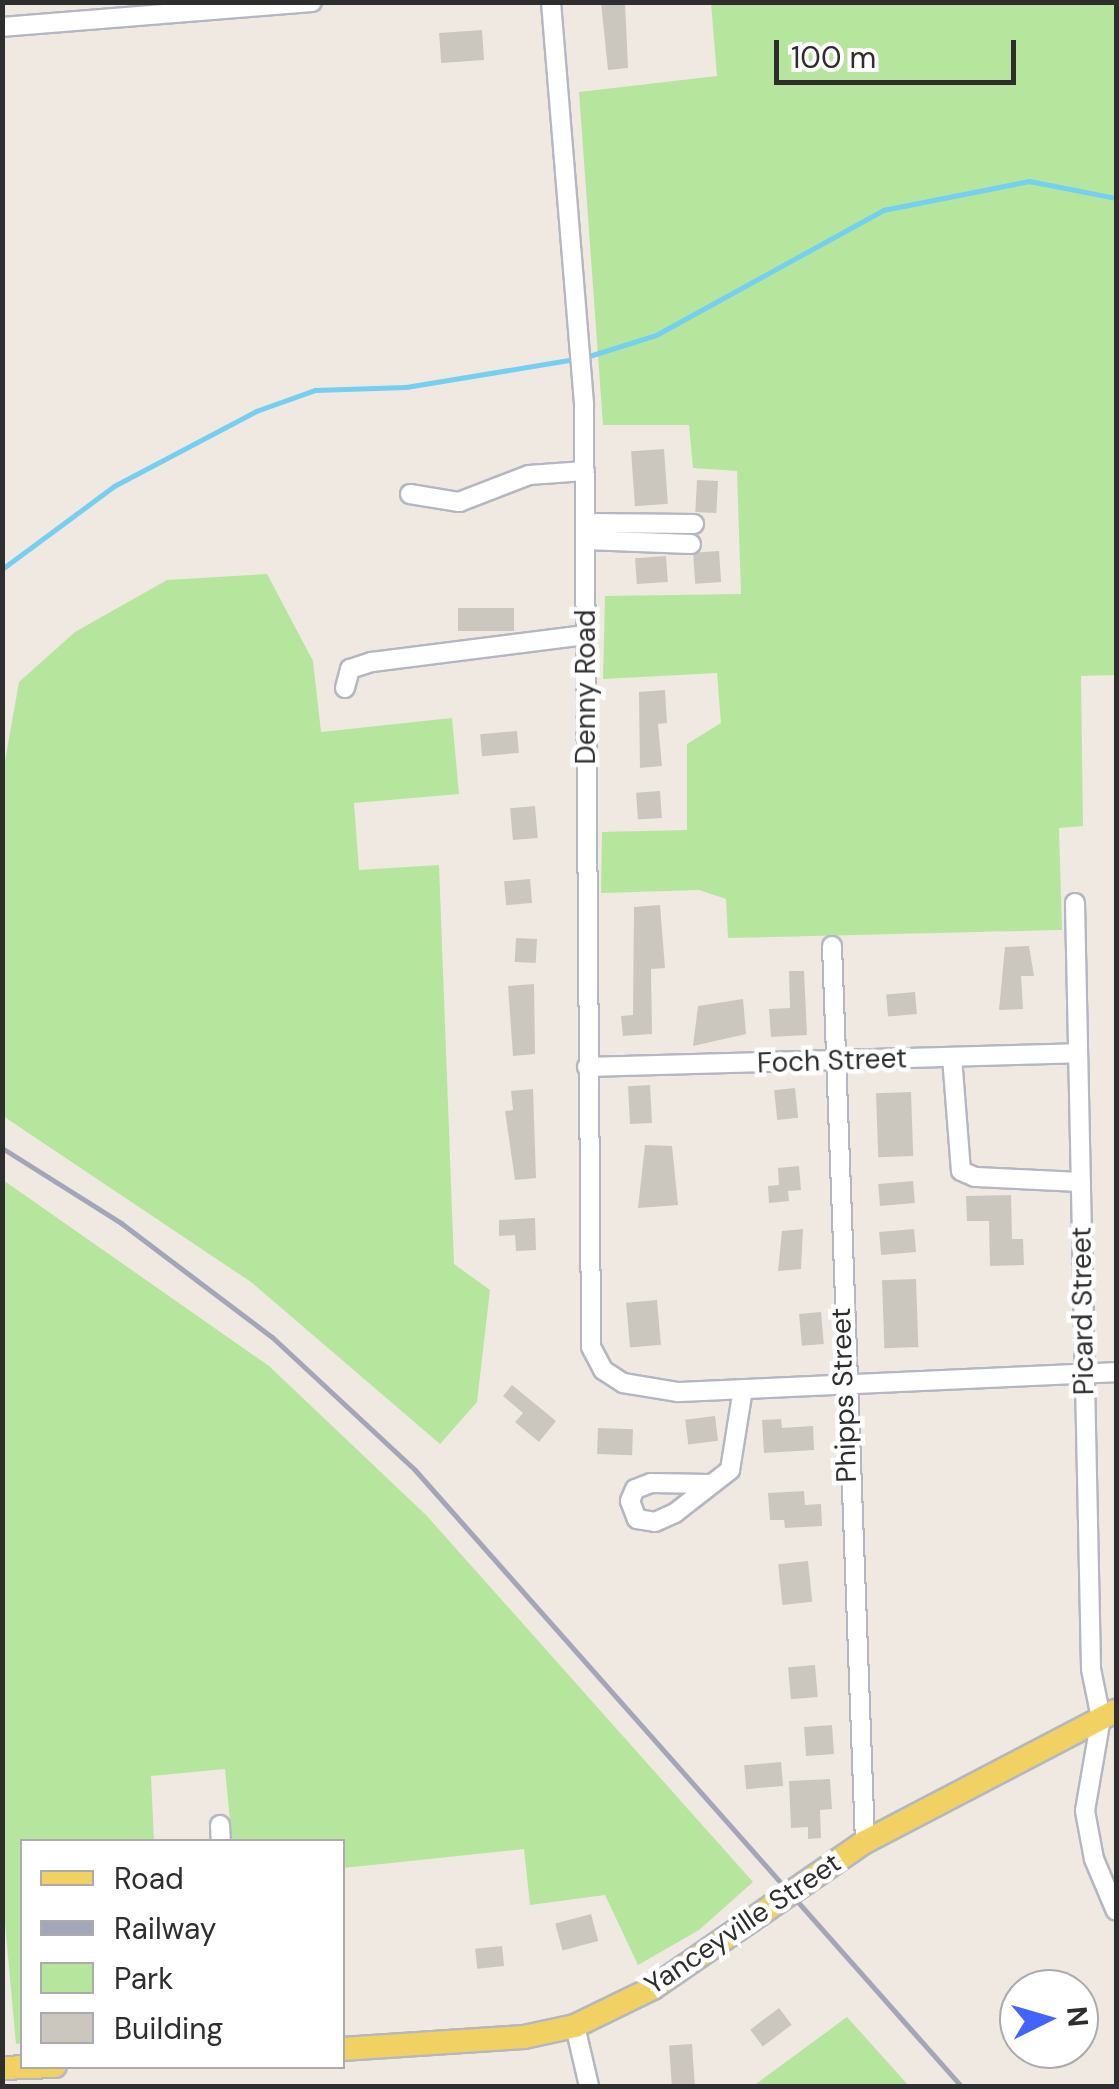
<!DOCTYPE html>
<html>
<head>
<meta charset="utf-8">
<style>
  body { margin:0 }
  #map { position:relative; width:1119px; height:2089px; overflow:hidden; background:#efe9e1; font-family:"DM Sans",sans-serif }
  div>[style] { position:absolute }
  .green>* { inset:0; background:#b6e59e }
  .stream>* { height:5px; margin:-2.5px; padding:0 2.5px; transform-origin:2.5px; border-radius:2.5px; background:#75cff0 }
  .building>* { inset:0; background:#cbc7bf; transform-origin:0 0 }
  .roads { filter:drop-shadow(2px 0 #b4b7c1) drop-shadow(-2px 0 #b4b7c1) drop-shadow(0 2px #b4b7c1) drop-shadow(0 -2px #b4b7c1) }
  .minor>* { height:18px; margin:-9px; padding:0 9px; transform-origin:9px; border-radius:9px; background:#fff }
  .major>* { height:22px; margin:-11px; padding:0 11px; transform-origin:11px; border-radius:11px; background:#f2d163 }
  .rail>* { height:5px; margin:-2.5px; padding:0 2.5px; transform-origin:2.5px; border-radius:2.5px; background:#a3a6b8 }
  span { translate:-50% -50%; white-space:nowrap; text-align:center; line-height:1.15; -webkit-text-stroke:9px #fff; paint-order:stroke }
  .street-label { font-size:28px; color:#2e2e2e }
  .frame { position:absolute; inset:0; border:5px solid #2e2e2e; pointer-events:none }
  .legend { position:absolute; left:20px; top:1839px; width:325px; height:230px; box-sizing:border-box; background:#fff; border:2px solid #ababab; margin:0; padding:12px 18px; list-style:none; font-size:30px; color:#2e2e2e }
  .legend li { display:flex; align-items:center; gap:20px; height:50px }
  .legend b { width:50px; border:2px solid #ababab }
  .north { position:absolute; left:999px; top:1969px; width:100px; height:100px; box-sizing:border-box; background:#fff; border:2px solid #ababab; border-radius:50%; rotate:85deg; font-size:28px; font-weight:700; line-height:40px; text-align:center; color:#2e2e2e }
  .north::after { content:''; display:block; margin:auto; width:35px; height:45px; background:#4264fb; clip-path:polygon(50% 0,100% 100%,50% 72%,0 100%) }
  .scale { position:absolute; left:774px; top:40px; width:242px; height:45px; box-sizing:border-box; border:5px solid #2e2e2e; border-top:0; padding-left:12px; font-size:30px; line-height:35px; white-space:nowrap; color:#2e2e2e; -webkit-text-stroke:8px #fff; paint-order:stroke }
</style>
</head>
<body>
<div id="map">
  <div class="green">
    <div style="clip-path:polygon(711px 3px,1116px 3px,1116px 675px,1081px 676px,1083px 826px,1059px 828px,1062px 930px,728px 938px,726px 899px,699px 890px,601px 893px,602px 832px,687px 830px,687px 744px,721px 723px,717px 673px,603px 679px,605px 596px,741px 594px,737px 471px,693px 468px,689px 425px,603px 425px,579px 92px,717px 76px)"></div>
    <div style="clip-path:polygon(267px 574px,313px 661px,321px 732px,452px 718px,459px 794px,354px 803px,359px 870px,439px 865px,454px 1264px,490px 1290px,477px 1402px,440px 1444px,251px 1282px,3px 1116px,2px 778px,19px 682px,75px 632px,167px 580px)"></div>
    <div style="clip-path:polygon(3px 1180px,269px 1366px,426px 1515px,753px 1882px,699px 1930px,638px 1965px,605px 1895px,530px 1905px,524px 1849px,343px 1868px,342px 1842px,232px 1841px,225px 1769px,151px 1776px,154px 1841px,22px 1842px,22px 2043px,16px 2044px,2px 1890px)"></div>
    <div style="clip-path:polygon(847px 2017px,909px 2086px,753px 2086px)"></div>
  </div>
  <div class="stream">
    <div style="left:586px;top:357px;width:73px;rotate:-17.4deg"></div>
    <div style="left:656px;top:335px;width:259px;rotate:-28.8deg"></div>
    <div style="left:883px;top:210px;width:149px;rotate:-11.2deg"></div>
    <div style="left:1029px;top:181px;width:89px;rotate:11.1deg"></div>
    <div style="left:2px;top:569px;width:139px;rotate:-36.5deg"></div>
    <div style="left:114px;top:486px;width:161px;rotate:-27.8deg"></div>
    <div style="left:256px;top:411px;width:63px;rotate:-19.6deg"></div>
    <div style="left:315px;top:390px;width:91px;rotate:-1.9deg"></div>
    <div style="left:406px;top:387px;width:171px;rotate:-9.4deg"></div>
  </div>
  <div class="building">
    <div style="clip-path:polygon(601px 2px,625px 2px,628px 68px,608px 70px)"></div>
    <div style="left:482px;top:30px;width:30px;height:43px;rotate:86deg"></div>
    <div style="left:664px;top:449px;width:55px;height:33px;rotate:86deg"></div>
    <div style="left:697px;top:480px;width:21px;height:32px;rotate:3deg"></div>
    <div style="left:719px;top:551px;width:31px;height:26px;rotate:86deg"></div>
    <div style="left:666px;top:556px;width:26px;height:31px;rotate:86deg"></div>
    <div style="left:458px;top:608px;width:56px;height:23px"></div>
    <div style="clip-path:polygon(665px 690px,667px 723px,658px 724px,662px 766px,640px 768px,639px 692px)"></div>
    <div style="left:517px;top:731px;width:22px;height:37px;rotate:85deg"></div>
    <div style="left:660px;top:791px;width:27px;height:24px;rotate:86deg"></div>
    <div style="left:535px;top:806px;width:32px;height:25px;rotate:85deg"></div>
    <div style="left:530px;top:879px;width:24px;height:26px;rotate:85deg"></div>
    <div style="clip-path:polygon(660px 905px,665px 968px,651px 969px,652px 1034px,623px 1036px,621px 1016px,633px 1015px,634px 907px)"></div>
    <div style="left:516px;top:938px;width:21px;height:24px;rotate:3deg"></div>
    <div style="clip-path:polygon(1029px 946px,1034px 976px,1021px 976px,1023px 1009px,999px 1010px,1005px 947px)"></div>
    <div style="clip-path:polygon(789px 971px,804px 971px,807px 1035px,771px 1037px,769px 1009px,790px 1008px)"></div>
    <div style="clip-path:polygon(534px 984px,535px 1054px,513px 1056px,508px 986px)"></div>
    <div style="left:915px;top:992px;width:22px;height:29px;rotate:85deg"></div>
    <div style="clip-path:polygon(743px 999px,746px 1034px,693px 1046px,698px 1006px)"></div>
    <div style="left:650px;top:1085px;width:38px;height:22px;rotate:87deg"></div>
    <div style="left:795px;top:1088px;width:30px;height:21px;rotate:84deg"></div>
    <div style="clip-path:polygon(533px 1089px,536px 1178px,515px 1180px,505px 1111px,513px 1110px,511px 1091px)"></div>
    <div style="left:911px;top:1092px;width:64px;height:35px;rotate:88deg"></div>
    <div style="clip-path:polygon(645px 1145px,672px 1146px,678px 1205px,638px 1208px)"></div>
    <div style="clip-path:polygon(799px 1166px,801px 1190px,788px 1191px,789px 1201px,769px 1203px,768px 1186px,779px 1185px,778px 1168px)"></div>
    <div style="left:913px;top:1181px;width:22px;height:35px;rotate:85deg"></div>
    <div style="clip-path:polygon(1011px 1195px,1012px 1239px,1023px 1239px,1024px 1265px,990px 1266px,989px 1221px,967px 1221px,966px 1196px)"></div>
    <div style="clip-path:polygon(535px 1218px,536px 1250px,516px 1251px,515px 1235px,499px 1236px,499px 1220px)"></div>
    <div style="clip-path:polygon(803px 1229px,801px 1269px,778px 1271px,782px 1231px)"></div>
    <div style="left:914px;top:1229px;width:23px;height:35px;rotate:85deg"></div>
    <div style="left:916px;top:1279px;width:68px;height:34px;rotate:88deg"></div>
    <div style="left:657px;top:1300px;width:45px;height:31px;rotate:85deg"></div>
    <div style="left:821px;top:1312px;width:32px;height:22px;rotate:85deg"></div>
    <div style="clip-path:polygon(512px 1385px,556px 1421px,539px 1442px,515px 1422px,523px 1413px,503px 1396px)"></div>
    <div style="left:715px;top:1416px;width:25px;height:30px;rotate:83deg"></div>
    <div style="clip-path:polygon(781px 1419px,782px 1428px,813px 1426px,814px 1450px,764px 1453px,762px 1420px)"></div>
    <div style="left:598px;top:1428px;width:35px;height:26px;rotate:2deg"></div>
    <div style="clip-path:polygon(804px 1491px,805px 1505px,821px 1504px,822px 1526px,785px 1528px,784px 1520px,770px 1520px,768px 1493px)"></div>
    <div style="left:808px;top:1561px;width:41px;height:30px;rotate:84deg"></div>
    <div style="left:815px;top:1665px;width:32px;height:27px;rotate:85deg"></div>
    <div style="left:832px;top:1725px;width:29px;height:28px;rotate:86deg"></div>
    <div style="left:781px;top:1762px;width:24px;height:37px;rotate:85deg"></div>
    <div style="clip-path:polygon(830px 1779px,832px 1809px,820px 1810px,821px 1838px,808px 1839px,808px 1827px,791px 1828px,789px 1781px)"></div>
    <div style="left:591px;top:1914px;width:28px;height:37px;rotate:75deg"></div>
    <div style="left:502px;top:1946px;width:20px;height:27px;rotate:84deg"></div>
    <div style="left:779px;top:2008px;width:21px;height:36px;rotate:53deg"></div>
    <div style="left:692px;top:2044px;width:42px;height:23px;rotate:86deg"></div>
  </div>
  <div class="roads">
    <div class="minor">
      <div style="left:551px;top:2px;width:403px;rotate:85.3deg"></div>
      <div style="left:584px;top:404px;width:943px;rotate:89.57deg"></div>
      <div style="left:591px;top:1347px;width:26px;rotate:62deg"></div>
      <div style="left:603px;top:1370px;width:24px;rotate:33deg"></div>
      <div style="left:623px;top:1383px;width:56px;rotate:9.3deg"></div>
      <div style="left:678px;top:1392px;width:438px;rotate:-2.6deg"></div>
      <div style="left:2px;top:27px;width:311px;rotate:-4.6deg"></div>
      <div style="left:410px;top:494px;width:50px;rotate:9.3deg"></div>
      <div style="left:459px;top:502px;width:75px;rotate:-21.1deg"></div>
      <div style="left:529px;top:475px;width:56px;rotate:-4.1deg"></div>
      <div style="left:585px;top:523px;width:109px;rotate:0.5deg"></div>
      <div style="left:585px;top:540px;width:106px;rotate:2.2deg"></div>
      <div style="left:345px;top:688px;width:20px;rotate:-75deg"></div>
      <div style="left:350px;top:669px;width:23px;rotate:-18deg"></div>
      <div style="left:372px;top:662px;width:215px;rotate:-7.2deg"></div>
      <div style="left:1075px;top:903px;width:766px;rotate:88.8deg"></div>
      <div style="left:1091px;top:1669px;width:50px;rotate:78.5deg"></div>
      <div style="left:1101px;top:1718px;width:94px;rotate:99.8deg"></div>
      <div style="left:1085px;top:1811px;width:49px;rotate:79.4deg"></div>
      <div style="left:1094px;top:1859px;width:56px;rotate:67.1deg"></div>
      <div style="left:832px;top:946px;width:897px;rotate:87.89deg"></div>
      <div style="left:952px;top:1057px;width:114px;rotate:85.5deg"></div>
      <div style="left:961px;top:1171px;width:15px;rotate:23deg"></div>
      <div style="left:975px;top:1177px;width:106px;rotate:2.7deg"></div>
      <div style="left:587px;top:1067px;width:490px;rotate:-1.6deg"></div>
      <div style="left:710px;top:1484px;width:59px;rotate:-179deg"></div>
      <div style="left:651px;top:1483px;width:17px;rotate:159deg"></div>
      <div style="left:635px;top:1489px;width:13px;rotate:113deg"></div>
      <div style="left:630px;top:1501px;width:19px;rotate:69deg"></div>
      <div style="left:637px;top:1519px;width:18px;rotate:9deg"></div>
      <div style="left:655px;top:1522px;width:22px;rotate:-24deg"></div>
      <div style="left:675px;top:1513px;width:70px;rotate:-38deg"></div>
      <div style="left:730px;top:1470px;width:82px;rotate:-80.9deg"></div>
      <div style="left:220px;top:1825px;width:17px;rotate:87deg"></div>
      <div style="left:575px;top:2026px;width:62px;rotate:76.9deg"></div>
    </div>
    <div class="major">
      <div style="left:342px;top:2049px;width:182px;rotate:-3.8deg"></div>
      <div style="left:524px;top:2037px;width:52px;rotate:-12.2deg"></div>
      <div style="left:575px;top:2026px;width:87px;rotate:-26deg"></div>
      <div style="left:653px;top:1988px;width:257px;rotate:-34.6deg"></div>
      <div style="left:865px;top:1842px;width:283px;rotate:-27.6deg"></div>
      <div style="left:2px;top:2068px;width:53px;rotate:-2.2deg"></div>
    </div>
  </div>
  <div class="rail">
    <div style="left:2px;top:1148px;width:141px;rotate:32.2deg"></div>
    <div style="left:121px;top:1223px;width:189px;rotate:37.1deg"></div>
    <div style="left:272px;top:1337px;width:195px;rotate:42.9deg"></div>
    <div style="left:415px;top:1470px;width:823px;rotate:48.45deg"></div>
  </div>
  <div class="street-label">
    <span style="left:586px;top:687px;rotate:-90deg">Denny Road</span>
    <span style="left:832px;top:1061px;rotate:-2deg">Foch Street</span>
    <span style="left:1083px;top:1311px;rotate:-91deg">Picard Street</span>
    <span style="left:844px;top:1395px;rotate:-92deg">Phipps Street</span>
    <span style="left:743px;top:1924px;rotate:-34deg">Yanceyville Street</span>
  </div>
  <div class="frame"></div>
  <ul class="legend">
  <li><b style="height:12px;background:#f2d163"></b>Road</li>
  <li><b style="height:12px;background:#a3a6b8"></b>Railway</li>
  <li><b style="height:28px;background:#b6e59e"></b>Park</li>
  <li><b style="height:28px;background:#cbc7bf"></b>Building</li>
  </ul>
  <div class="north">N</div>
  <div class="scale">100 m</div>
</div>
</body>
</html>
